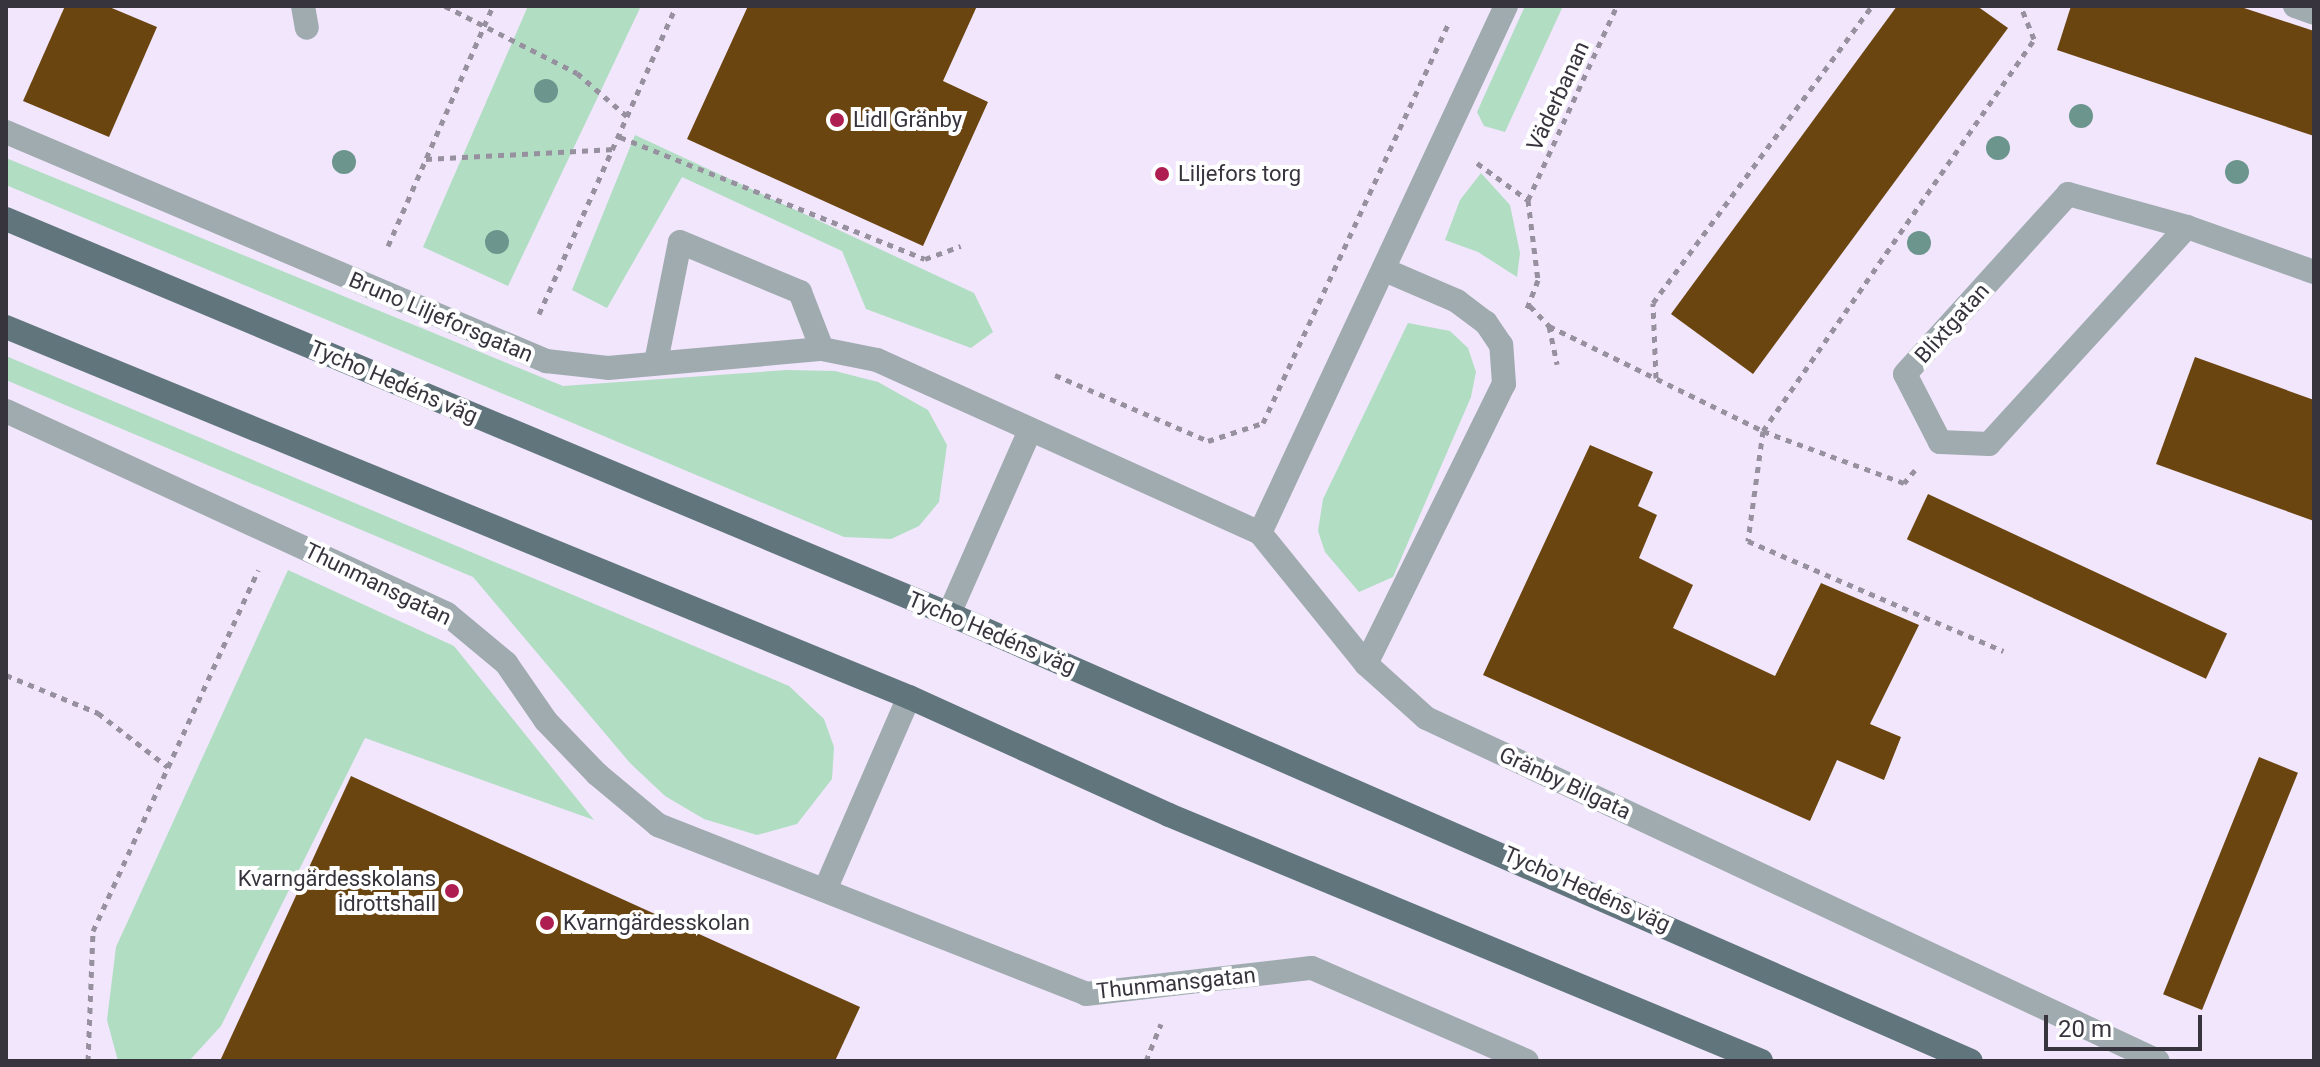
<!DOCTYPE html>
<html>
<head>
<meta charset="utf-8">
<style>
  body { margin:0 }
  #map { position:relative; width:2320px; height:1067px; overflow:hidden; background:#f1e6fc; font-family:Roboto,sans-serif }
  div>[style] { position:absolute }
  .green>* { inset:0; background:#b1ddc3 }
  .building>* { inset:0; background:#6b4510; transform-origin:0 0 }
  .path>* { height:5px; margin-top:-2.5px; transform-origin:0; background:repeating-linear-gradient(90deg,#97909f 0 6px,transparent 0 12px) }
  .minor>* { height:24px; margin:-12px; padding:0 12px; transform-origin:12px; border-radius:12px; background:#a0abaf }
  .major>* { height:24px; margin:-12px; padding:0 12px; transform-origin:12px; border-radius:12px; background:#61757d }
  .trees>* { width:24px; height:24px; margin:-12px; border-radius:50%; background:#6c958d }
  .dots>* { width:22px; height:22px; translate:-50% -50%; box-sizing:border-box; border:4px solid #fff; border-radius:50% }
  span { translate:-50% -50%; white-space:nowrap; text-align:center; line-height:1.15; -webkit-text-stroke:8px #fff; paint-order:stroke }
  .street-label { font-size:22px; color:#38343d }
  .poi-label { font-size:22px; color:#38343d }
  .left { translate:0 -50%; text-align:left }
  .right { translate:-100% -50%; text-align:right }
  .frame { position:absolute; inset:0; border:8px solid #38343d; pointer-events:none }
  .scale { position:absolute; left:2044px; top:1015px; width:158px; height:36px; box-sizing:border-box; border:4px solid #38343d; border-top:0; padding-left:10px; font-size:24px; line-height:28px; white-space:nowrap; color:#38343d; -webkit-text-stroke:6px #fff; paint-order:stroke }
</style>
</head>
<body>
<div id="map">
  <div class="green">
    <div style="clip-path:polygon(528px 6px,641px 6px,508px 286px,423px 247px)"></div>
    <div style="clip-path:polygon(1525px 6px,1563px 6px,1505px 132px,1484px 126px,1477px 112px)"></div>
    <div style="clip-path:polygon(635px 135px,974px 293px,993px 332px,971px 348px,866px 309px,842px 251px,682px 177px,607px 308px,572px 290px)"></div>
    <div style="clip-path:polygon(6px 158px,563px 386px,787px 370px,835px 371px,878px 382px,928px 410px,947px 445px,939px 502px,919px 526px,891px 539px,844px 537px,6px 185px)"></div>
    <div style="clip-path:polygon(1481px 173px,1510px 205px,1520px 253px,1517px 277px,1478px 252px,1445px 240px,1460px 200px)"></div>
    <div style="clip-path:polygon(1408px 323px,1450px 331px,1468px 348px,1476px 372px,1471px 397px,1393px 577px,1359px 592px,1325px 552px,1318px 531px,1323px 499px)"></div>
    <div style="clip-path:polygon(6px 356px,789px 686px,824px 719px,834px 747px,832px 779px,797px 824px,757px 835px,704px 819px,665px 796px,630px 763px,473px 577px,6px 380px)"></div>
    <div style="clip-path:polygon(288px 570px,454px 646px,594px 820px,365px 738px,221px 1026px,189px 1061px,118px 1061px,107px 1020px,116px 947px)"></div>
  </div>
  <div class="building">
    <div style="clip-path:polygon(65px 6px,107px 6px,157px 27px,109px 137px,23px 101px)"></div>
    <div style="clip-path:polygon(748px 6px,977px 6px,943px 81px,988px 102px,923px 246px,687px 139px)"></div>
    <div style="clip-path:polygon(1897px 6px,1977px 6px,2008px 28px,1753px 374px,1671px 314px)"></div>
    <div style="clip-path:polygon(2071px 6px,2238px 6px,2314px 31px,2314px 136px,2057px 50px)"></div>
    <div style="clip-path:polygon(2195px 357px,2314px 400px,2314px 521px,2156px 464px)"></div>
    <div style="clip-path:polygon(1590px 445px,1653px 472px,1638px 506px,1657px 515px,1639px 558px,1693px 585px,1673px 628px,1775px 676px,1821px 583px,1919px 625px,1870px 724px,1901px 737px,1884px 780px,1837px 760px,1810px 821px,1483px 675px)"></div>
    <div style="left:1928px;top:494px;width:330px;height:50px;rotate:25deg"></div>
    <div style="left:2259px;top:757px;width:42px;height:256px;rotate:22deg"></div>
    <div style="clip-path:polygon(351px 776px,860px 1007px,835px 1061px,220px 1061px)"></div>
  </div>
  <div class="path">
    <div style="left:445px;top:6px;width:148px;rotate:26.9deg"></div>
    <div style="left:577px;top:73px;width:67px;rotate:40.8deg"></div>
    <div style="left:620px;top:137px;width:328px;rotate:21.8deg"></div>
    <div style="left:925px;top:259px;width:38px;rotate:-20deg"></div>
    <div style="left:426px;top:159px;width:189px;rotate:-3deg"></div>
    <div style="left:1477px;top:163px;width:63px;rotate:36deg"></div>
    <div style="left:1528px;top:200px;width:81px;rotate:82.9deg"></div>
    <div style="left:1538px;top:280px;width:34px;rotate:111deg"></div>
    <div style="left:1528px;top:200px;width:213px;rotate:-65.4deg"></div>
    <div style="left:388px;top:246px;width:262px;rotate:-66.4deg"></div>
    <div style="left:1530px;top:306px;width:28px;rotate:46deg"></div>
    <div style="left:1549px;top:326px;width:39px;rotate:78deg"></div>
    <div style="left:539px;top:314px;width:337px;rotate:-66deg"></div>
    <div style="left:1549px;top:326px;width:238px;rotate:26.1deg"></div>
    <div style="left:1763px;top:431px;width:111px;rotate:97.8deg"></div>
    <div style="left:1748px;top:541px;width:278px;rotate:23.3deg"></div>
    <div style="left:1055px;top:375px;width:167px;rotate:23.3deg"></div>
    <div style="left:1208px;top:441px;width:58px;rotate:-18.1deg"></div>
    <div style="left:1263px;top:423px;width:443px;rotate:-65.1deg"></div>
    <div style="left:1656px;top:378px;width:75px;rotate:-92.3deg"></div>
    <div style="left:1653px;top:303px;width:369px;rotate:-53.6deg"></div>
    <div style="left:1915px;top:470px;width:17px;rotate:130deg"></div>
    <div style="left:1904px;top:483px;width:150px;rotate:-159.8deg"></div>
    <div style="left:1763px;top:431px;width:477px;rotate:-55.3deg"></div>
    <div style="left:2034px;top:39px;width:35px;rotate:-112deg"></div>
    <div style="left:6px;top:675px;width:100px;rotate:22.4deg"></div>
    <div style="left:98px;top:713px;width:88px;rotate:37.6deg"></div>
    <div style="left:88px;top:1061px;width:130px;rotate:-87.8deg"></div>
    <div style="left:93px;top:931px;width:397px;rotate:-65.4deg"></div>
    <div style="left:1146px;top:1061px;width:40px;rotate:-68deg"></div>
  </div>
  <div class="minor">
    <div style="left:303px;top:6px;width:22px;rotate:80deg"></div>
    <div style="left:2295px;top:6px;width:20px;rotate:20deg"></div>
    <div style="left:6px;top:132px;width:587px;rotate:22.98deg"></div>
    <div style="left:546px;top:361px;width:62px;rotate:6.4deg"></div>
    <div style="left:608px;top:368px;width:215px;rotate:-5.1deg"></div>
    <div style="left:822px;top:349px;width:56px;rotate:11.3deg"></div>
    <div style="left:877px;top:360px;width:420px;rotate:24.3deg"></div>
    <div style="left:1260px;top:533px;width:169px;rotate:51deg"></div>
    <div style="left:1366px;top:664px;width:81px;rotate:42deg"></div>
    <div style="left:1426px;top:718px;width:808px;rotate:25.11deg"></div>
    <div style="left:2187px;top:227px;width:294px;rotate:132.4deg"></div>
    <div style="left:1989px;top:444px;width:49px;rotate:-177.7deg"></div>
    <div style="left:1940px;top:442px;width:76px;rotate:-117.2deg"></div>
    <div style="left:1905px;top:374px;width:243px;rotate:-47.8deg"></div>
    <div style="left:2068px;top:194px;width:123px;rotate:15.5deg"></div>
    <div style="left:2187px;top:227px;width:135px;rotate:19.5deg"></div>
    <div style="left:656px;top:362px;width:122px;rotate:-78.7deg"></div>
    <div style="left:680px;top:242px;width:130px;rotate:22.6deg"></div>
    <div style="left:800px;top:292px;width:61px;rotate:68.9deg"></div>
    <div style="left:6px;top:411px;width:485px;rotate:24.7deg"></div>
    <div style="left:447px;top:614px;width:77px;rotate:39.7deg"></div>
    <div style="left:506px;top:663px;width:70px;rotate:55.4deg"></div>
    <div style="left:546px;top:721px;width:74px;rotate:46.1deg"></div>
    <div style="left:597px;top:774px;width:80px;rotate:39.9deg"></div>
    <div style="left:658px;top:825px;width:460px;rotate:21.5deg"></div>
    <div style="left:1086px;top:994px;width:227px;rotate:-6.6deg"></div>
    <div style="left:1312px;top:968px;width:234px;rotate:23.4deg"></div>
    <div style="left:1260px;top:533px;width:582px;rotate:-64.98deg"></div>
    <div style="left:949px;top:614px;width:201px;rotate:-66.2deg"></div>
    <div style="left:1366px;top:664px;width:312px;rotate:-63.8deg"></div>
    <div style="left:1504px;top:384px;width:39px;rotate:-94deg"></div>
    <div style="left:1501px;top:345px;width:27px;rotate:-124deg"></div>
    <div style="left:1486px;top:323px;width:36px;rotate:-143deg"></div>
    <div style="left:1457px;top:301px;width:76px;rotate:-156.8deg"></div>
    <div style="left:825px;top:890px;width:210px;rotate:-66.5deg"></div>
  </div>
  <div class="major">
    <div style="left:6px;top:219px;width:1022px;rotate:22.73deg"></div>
    <div style="left:949px;top:614px;width:1115px;rotate:23.62deg"></div>
    <div style="left:6px;top:327px;width:976px;rotate:22.28deg"></div>
    <div style="left:909px;top:697px;width:286px;rotate:24.4deg"></div>
    <div style="left:1169px;top:815px;width:641px;rotate:22.56deg"></div>
  </div>
  <div class="trees">
    <div style="left:546px;top:91px"></div>
    <div style="left:2081px;top:116px"></div>
    <div style="left:1998px;top:148px"></div>
    <div style="left:344px;top:162px"></div>
    <div style="left:2237px;top:172px"></div>
    <div style="left:497px;top:242px"></div>
    <div style="left:1919px;top:243px"></div>
  </div>
  <div class="dots">
    <div style="left:837px;top:120px;background:#af1e50"></div>
    <div style="left:1162px;top:174px;background:#af1e50"></div>
    <div style="left:452px;top:891px;background:#af1e50"></div>
    <div style="left:547px;top:923px;background:#af1e50"></div>
  </div>
  <div class="street-label">
    <span style="left:1558px;top:96px;rotate:-65deg">Väderbanan</span>
    <span style="left:441px;top:317px;rotate:23deg">Bruno Liljeforsgatan</span>
    <span style="left:1952px;top:323px;rotate:-48deg">Blixtgatan</span>
    <span style="left:394px;top:382px;rotate:23deg">Tycho Hedéns väg</span>
    <span style="left:378px;top:584px;rotate:26deg">Thunmansgatan</span>
    <span style="left:992px;top:633px;rotate:23deg">Tycho Hedéns väg</span>
    <span style="left:1565px;top:783px;rotate:25deg">Gränby Bilgata</span>
    <span style="left:1587px;top:889px;rotate:24deg">Tycho Hedéns väg</span>
    <span style="left:1176px;top:983px;rotate:-6deg">Thunmansgatan</span>
  </div>
  <div class="poi-label">
    <span class="left" style="left:853px;top:120px">Lidl Gränby</span>
    <span class="left" style="left:1178px;top:174px">Liljefors torg</span>
    <span class="right" style="left:436px;top:891px">Kvarngärdesskolans<br>idrottshall</span>
    <span class="left" style="left:563px;top:923px">Kvarngärdesskolan</span>
  </div>
  <div class="frame"></div>
  <div class="scale">20 m</div>
</div>
</body>
</html>
